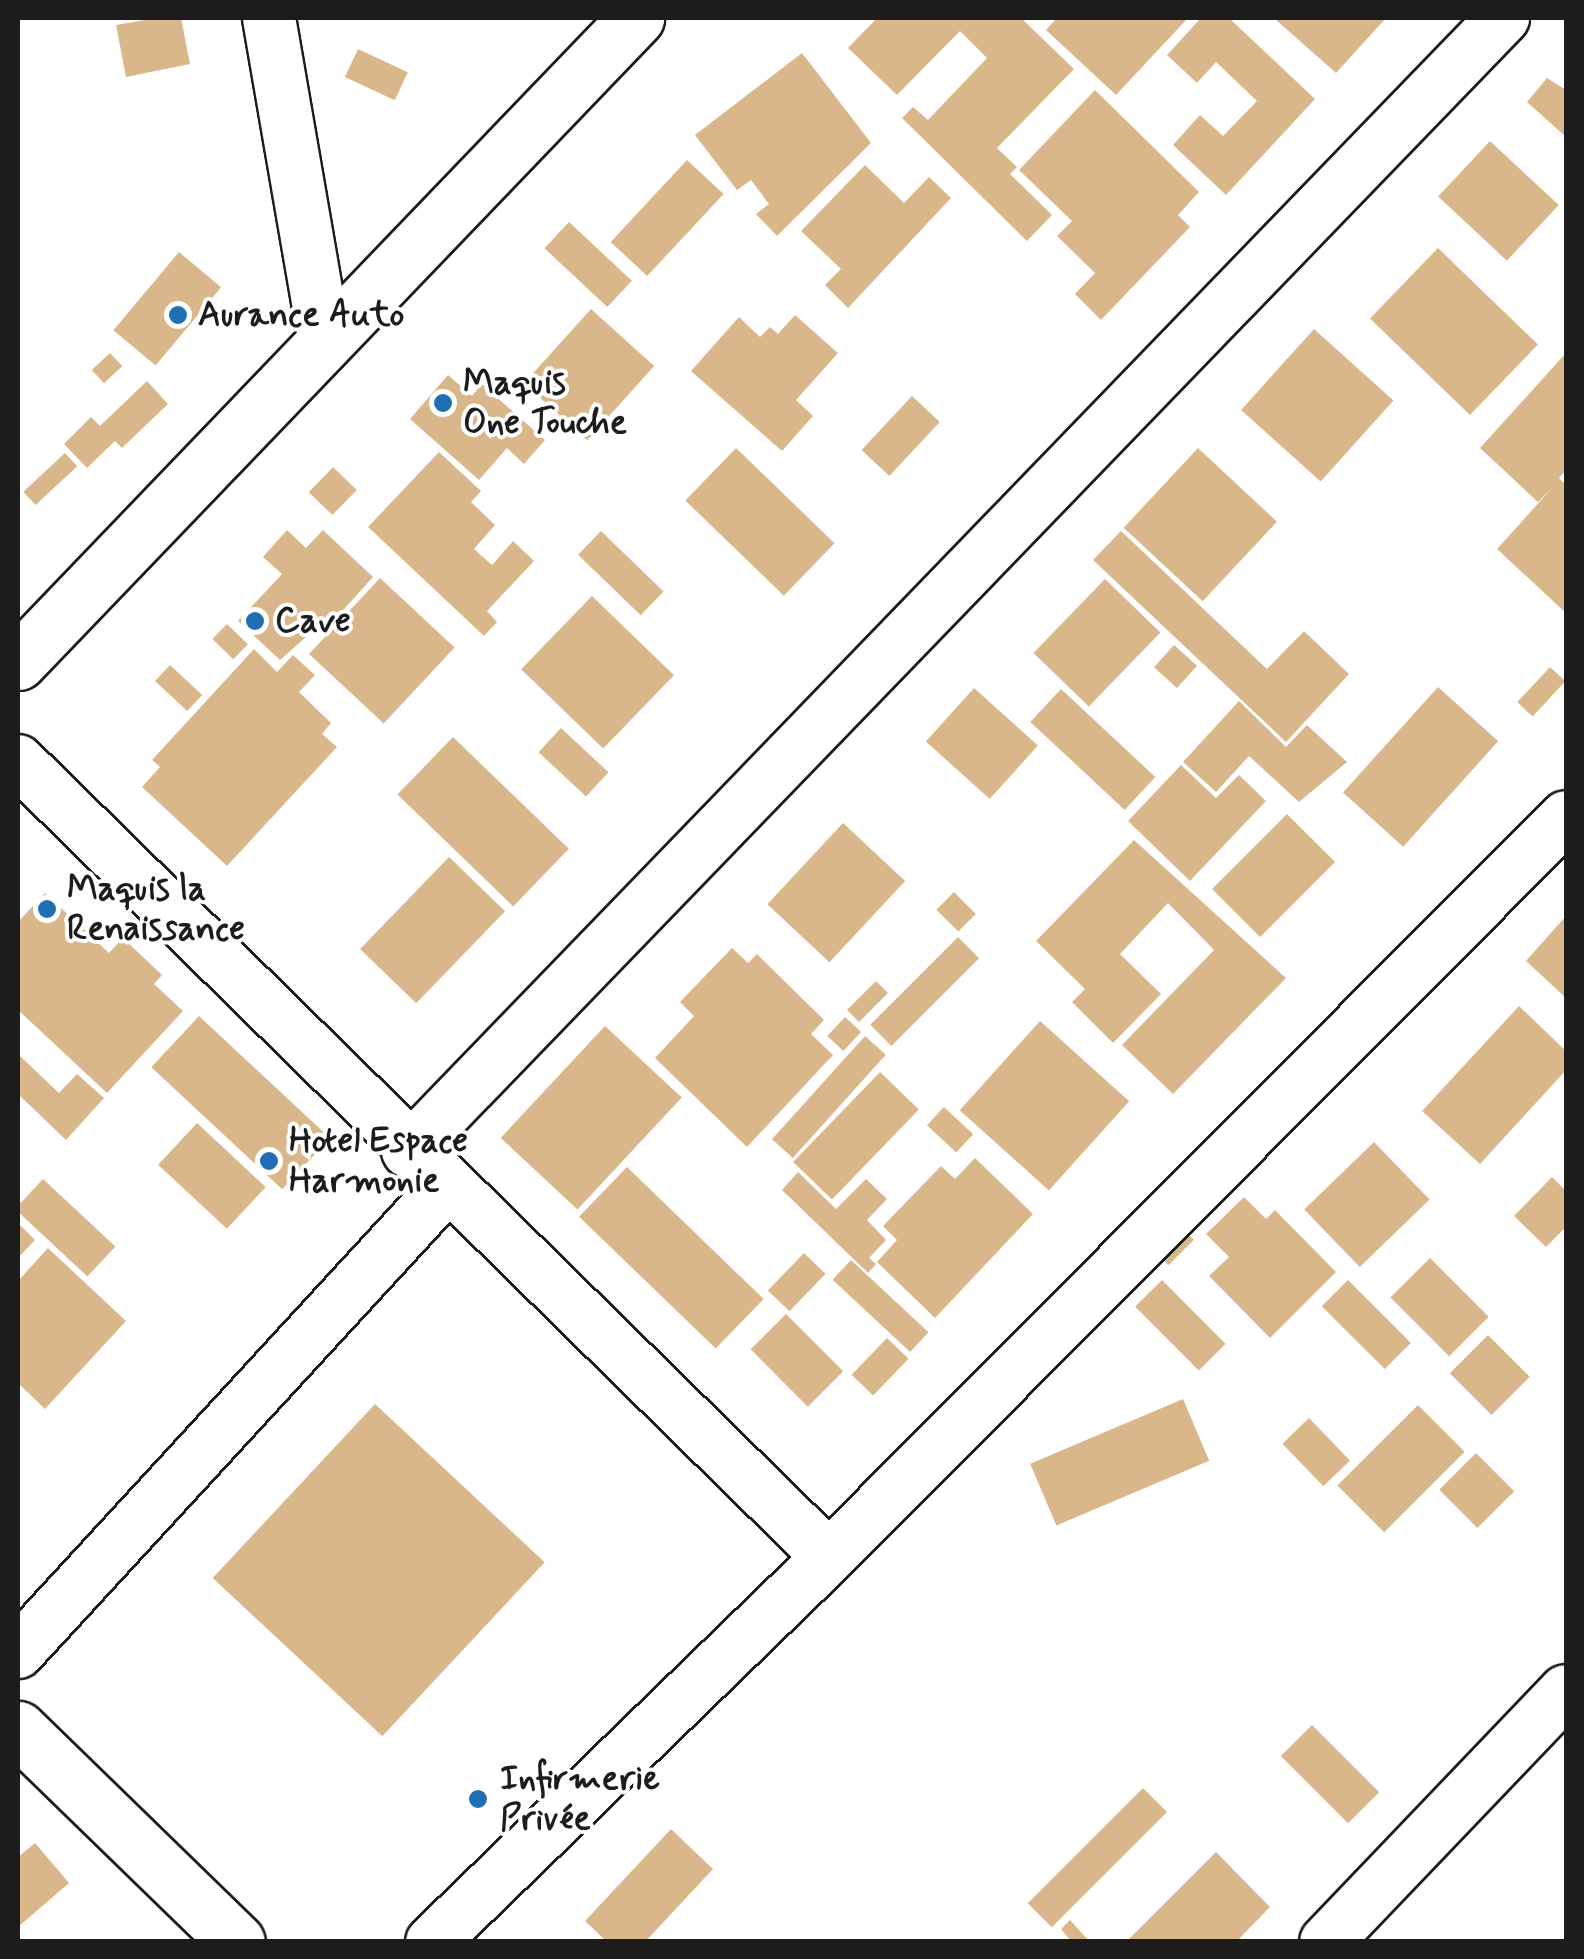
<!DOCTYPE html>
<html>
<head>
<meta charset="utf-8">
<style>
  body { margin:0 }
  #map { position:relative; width:1584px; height:1959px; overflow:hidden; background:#fff; font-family:Mynerve,sans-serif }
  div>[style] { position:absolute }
  .building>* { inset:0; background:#d9b78b; transform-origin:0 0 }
  .roads { filter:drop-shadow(2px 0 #1c1c1c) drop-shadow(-2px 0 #1c1c1c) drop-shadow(0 2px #1c1c1c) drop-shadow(0 -2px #1c1c1c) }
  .minor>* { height:52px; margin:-26px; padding:0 26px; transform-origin:26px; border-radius:26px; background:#fff }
  .tertiary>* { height:55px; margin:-27.5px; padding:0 27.5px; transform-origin:27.5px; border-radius:27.5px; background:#fff }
  .dots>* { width:28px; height:28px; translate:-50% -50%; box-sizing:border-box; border:5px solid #fff; border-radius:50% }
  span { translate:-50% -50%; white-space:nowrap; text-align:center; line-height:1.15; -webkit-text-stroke:8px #fff; paint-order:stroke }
  .poi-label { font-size:35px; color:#1c1c1c; font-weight:700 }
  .left { translate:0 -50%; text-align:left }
  .frame { position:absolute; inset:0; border:20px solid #1c1c1c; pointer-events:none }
</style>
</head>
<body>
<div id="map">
  <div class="building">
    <div style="clip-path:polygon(157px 18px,181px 18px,190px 64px,126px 77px,116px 25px)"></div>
    <div style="clip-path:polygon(877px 18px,1021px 18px,1074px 69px,997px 148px,1017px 167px,1010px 174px,1052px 215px,1027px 241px,902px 118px,913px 107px,928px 120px,987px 58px,960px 31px,897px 95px,848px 48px)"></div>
    <div style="clip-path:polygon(1057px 18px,1188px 18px,1116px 95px,1046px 30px)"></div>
    <div style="clip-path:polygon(1201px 18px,1229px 18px,1315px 99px,1226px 195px,1173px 145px,1200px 115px,1223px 136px,1257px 101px,1216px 62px,1197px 83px,1167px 55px)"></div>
    <div style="clip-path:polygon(1274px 18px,1386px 18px,1336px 73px)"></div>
    <div style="left:358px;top:49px;width:55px;height:31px;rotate:25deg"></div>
    <div style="clip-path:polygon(802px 53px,871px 143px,777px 236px,756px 214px,769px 204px,751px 180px,737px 190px,695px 135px)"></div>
    <div style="clip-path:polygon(1547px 78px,1566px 90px,1566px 137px,1527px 102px)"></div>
    <div style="clip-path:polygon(1095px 90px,1199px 192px,1178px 215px,1190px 227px,1101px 320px,1075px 294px,1095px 273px,1057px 236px,1072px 221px,1019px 170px)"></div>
    <div style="left:1490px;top:141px;width:94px;height:76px;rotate:43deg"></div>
    <div style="left:687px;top:160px;width:50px;height:112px;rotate:43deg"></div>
    <div style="clip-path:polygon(865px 165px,904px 203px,929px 177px,951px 198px,848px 308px,825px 285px,841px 269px,801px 231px)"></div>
    <div style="left:569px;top:222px;width:86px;height:36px;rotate:43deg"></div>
    <div style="left:1438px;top:248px;width:139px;height:98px;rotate:44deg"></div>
    <div style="left:179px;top:252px;width:55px;height:102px;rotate:40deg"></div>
    <div style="left:591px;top:309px;width:85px;height:100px;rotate:42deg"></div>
    <div style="clip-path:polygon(795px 315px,838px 353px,796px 400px,813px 416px,782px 451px,691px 371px,739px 317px,760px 337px,770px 327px,778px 334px)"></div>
    <div style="left:1314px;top:329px;width:107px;height:109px;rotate:42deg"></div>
    <div style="left:110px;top:353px;width:18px;height:25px;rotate:47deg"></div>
    <div style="clip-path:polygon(1566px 353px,1566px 470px,1559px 478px,1566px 485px,1566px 613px,1497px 549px,1553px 487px,1538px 502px,1480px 448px)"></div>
    <div style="clip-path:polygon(448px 375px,472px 396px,482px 384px,545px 440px,524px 464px,507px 448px,479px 480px,410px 419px)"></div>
    <div style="clip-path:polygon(147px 381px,168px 404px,122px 448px,115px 441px,87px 468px,64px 444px,91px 417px,100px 426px)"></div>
    <div style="left:912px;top:396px;width:38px;height:74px;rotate:43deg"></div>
    <div style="left:736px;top:448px;width:137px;height:73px;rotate:44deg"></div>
    <div style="left:1198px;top:448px;width:108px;height:109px;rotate:43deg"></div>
    <div style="clip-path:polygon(439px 452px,481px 491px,471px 502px,495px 525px,474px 549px,492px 565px,513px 541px,534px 561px,487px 611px,497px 622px,484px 636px,368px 527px)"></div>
    <div style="left:65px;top:453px;width:18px;height:57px;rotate:47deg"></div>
    <div style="left:333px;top:467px;width:33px;height:35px;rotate:44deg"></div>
    <div style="clip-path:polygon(287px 530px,306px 548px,323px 530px,373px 577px,335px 619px,332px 614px,280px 660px,238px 621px,282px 574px,263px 557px)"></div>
    <div style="left:601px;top:531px;width:87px;height:33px;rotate:44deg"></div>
    <div style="clip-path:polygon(1121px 531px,1267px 669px,1304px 631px,1349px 674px,1286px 742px,1093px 560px)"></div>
    <div style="left:380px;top:578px;width:102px;height:104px;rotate:43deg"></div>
    <div style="left:1105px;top:579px;width:77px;height:103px;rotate:44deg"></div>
    <div style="left:592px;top:596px;width:114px;height:102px;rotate:44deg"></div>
    <div style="left:227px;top:624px;width:29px;height:21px;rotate:44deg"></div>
    <div style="left:1174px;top:645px;width:31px;height:30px;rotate:42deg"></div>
    <div style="clip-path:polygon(254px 649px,277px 672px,293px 655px,315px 675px,299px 692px,331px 723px,322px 734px,337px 747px,227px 866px,142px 787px,160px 767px,152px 760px)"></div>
    <div style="left:170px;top:665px;width:44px;height:22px;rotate:43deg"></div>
    <div style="left:1550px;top:667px;width:21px;height:48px;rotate:43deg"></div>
    <div style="left:1438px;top:687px;width:81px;height:142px;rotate:42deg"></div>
    <div style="left:974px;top:688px;width:86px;height:72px;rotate:42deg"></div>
    <div style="left:1061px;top:689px;width:129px;height:45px;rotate:43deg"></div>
    <div style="clip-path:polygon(1239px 701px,1286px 747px,1307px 725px,1347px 762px,1299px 802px,1249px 756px,1216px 792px,1183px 762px)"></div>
    <div style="left:561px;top:728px;width:65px;height:33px;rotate:43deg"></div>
    <div style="left:453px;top:737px;width:161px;height:80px;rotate:44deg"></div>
    <div style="clip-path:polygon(1181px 765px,1216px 798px,1239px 775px,1266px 801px,1190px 881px,1128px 821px)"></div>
    <div style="left:1287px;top:814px;width:68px;height:106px;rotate:45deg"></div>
    <div style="left:843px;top:823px;width:85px;height:111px;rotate:43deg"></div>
    <div style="clip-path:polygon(1134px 840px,1286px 978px,1173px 1094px,1122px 1045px,1214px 950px,1168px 903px,1120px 954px,1161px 994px,1113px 1043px,1072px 1002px,1085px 989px,1036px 941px)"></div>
    <div style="left:449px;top:857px;width:78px;height:128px;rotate:44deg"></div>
    <div style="left:954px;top:892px;width:31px;height:25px;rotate:45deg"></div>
    <div style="clip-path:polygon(45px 893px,109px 953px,123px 938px,162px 975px,154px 984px,183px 1011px,107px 1093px,18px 1010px,18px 922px)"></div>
    <div style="clip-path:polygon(1566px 916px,1566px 998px,1526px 961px)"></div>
    <div style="left:958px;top:937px;width:30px;height:124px;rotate:45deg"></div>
    <div style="clip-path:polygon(732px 948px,748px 963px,757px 954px,824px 1020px,811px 1034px,833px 1055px,747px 1147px,655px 1058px,694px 1016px,680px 1002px)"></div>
    <div style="left:876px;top:981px;width:17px;height:41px;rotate:45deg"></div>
    <div style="clip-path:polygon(1519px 1006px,1566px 1051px,1566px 1070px,1480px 1164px,1422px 1111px)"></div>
    <div style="left:199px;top:1016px;width:179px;height:70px;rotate:43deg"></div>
    <div style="left:845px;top:1017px;width:22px;height:26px;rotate:43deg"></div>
    <div style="left:1040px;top:1021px;width:120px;height:120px;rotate:42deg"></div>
    <div style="left:605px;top:1026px;width:105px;height:153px;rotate:43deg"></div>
    <div style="left:865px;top:1036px;width:28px;height:139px;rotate:42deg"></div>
    <div style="clip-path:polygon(20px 1056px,59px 1093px,77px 1074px,104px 1098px,66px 1140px,18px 1094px)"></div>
    <div style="left:880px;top:1072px;width:54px;height:125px;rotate:44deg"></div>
    <div style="left:944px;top:1107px;width:40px;height:25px;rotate:43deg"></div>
    <div style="left:197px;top:1123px;width:94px;height:57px;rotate:43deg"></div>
    <div style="left:1374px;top:1142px;width:80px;height:97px;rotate:46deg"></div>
    <div style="clip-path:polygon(975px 1158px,1033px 1214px,935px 1318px,877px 1262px,897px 1240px,883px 1226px,941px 1166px,955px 1179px)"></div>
    <div style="left:627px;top:1167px;width:190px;height:69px;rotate:44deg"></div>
    <div style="clip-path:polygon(798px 1172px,836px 1209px,866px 1179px,887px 1199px,867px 1220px,886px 1240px,869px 1258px,876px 1264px,868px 1273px,782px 1190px)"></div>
    <div style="clip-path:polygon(1552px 1177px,1566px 1191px,1566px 1227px,1546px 1247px,1514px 1216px)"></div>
    <div style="left:43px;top:1179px;width:99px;height:41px;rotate:43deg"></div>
    <div style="clip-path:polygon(1244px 1197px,1266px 1219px,1275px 1210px,1336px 1272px,1270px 1338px,1209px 1276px,1229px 1257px,1206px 1234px)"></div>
    <div style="left:1174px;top:1220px;width:28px;height:36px;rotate:45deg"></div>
    <div style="clip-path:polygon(18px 1223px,35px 1240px,18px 1258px)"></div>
    <div style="clip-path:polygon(48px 1248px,126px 1321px,45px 1409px,18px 1383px,18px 1281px)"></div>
    <div style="left:804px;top:1253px;width:30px;height:52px;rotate:44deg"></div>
    <div style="left:1430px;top:1258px;width:83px;height:56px;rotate:45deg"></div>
    <div style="left:851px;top:1260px;width:106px;height:27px;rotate:43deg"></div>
    <div style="left:1162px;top:1280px;width:90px;height:38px;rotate:45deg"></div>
    <div style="left:1348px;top:1280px;width:89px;height:37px;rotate:45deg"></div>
    <div style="left:786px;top:1314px;width:81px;height:50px;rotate:45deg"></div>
    <div style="left:1488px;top:1335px;width:59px;height:54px;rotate:45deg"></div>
    <div style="left:887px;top:1338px;width:30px;height:51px;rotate:44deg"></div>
    <div style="left:1183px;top:1399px;width:67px;height:166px;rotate:67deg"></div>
    <div style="left:375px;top:1404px;width:232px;height:238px;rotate:43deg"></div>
    <div style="left:1418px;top:1405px;width:66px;height:114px;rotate:45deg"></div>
    <div style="left:1309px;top:1418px;width:59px;height:37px;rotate:46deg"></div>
    <div style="left:1476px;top:1453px;width:54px;height:52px;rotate:45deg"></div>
    <div style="left:1312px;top:1725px;width:95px;height:44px;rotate:45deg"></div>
    <div style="left:1143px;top:1788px;width:34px;height:163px;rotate:45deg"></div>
    <div style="clip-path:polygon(671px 1829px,713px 1869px,645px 1942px,607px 1942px,585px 1921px)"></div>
    <div style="clip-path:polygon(35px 1843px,69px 1883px,18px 1927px,18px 1857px)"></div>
    <div style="clip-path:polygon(1216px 1852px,1270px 1907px,1236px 1942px,1126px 1942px)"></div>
    <div style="clip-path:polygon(1070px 1920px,1090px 1942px,1072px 1942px,1061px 1929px)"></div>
  </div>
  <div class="roads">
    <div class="minor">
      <div style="left:269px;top:18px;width:329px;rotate:80.2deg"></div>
      <div style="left:18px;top:761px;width:1136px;rotate:44.47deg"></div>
      <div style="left:408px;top:1151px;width:1576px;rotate:-45.98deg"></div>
      <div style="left:18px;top:1652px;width:632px;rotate:-47.37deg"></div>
      <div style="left:432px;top:1942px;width:553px;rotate:-44.12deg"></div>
      <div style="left:829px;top:1557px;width:1044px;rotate:-45.12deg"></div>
      <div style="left:1326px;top:1942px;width:347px;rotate:-46.3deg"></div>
    </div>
    <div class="tertiary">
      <div style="left:18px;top:662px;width:893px;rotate:-46.18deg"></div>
      <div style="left:18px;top:1729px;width:305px;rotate:44.2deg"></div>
    </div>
  </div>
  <div class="dots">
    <div style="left:178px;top:315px;background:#1f6fb2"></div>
    <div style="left:443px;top:403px;background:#1f6fb2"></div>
    <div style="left:255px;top:621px;background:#1f6fb2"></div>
    <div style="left:47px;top:909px;background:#1f6fb2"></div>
    <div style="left:269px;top:1161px;background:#1f6fb2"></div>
    <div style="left:478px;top:1799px;background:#1f6fb2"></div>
  </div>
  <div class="poi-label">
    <span class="left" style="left:198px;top:315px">Aurance Auto</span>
    <span class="left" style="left:463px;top:403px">Maquis<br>One Touche</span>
    <span class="left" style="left:275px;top:621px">Cave</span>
    <span class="left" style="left:67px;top:909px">Maquis la<br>Renaissance</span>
    <span class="left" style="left:289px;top:1161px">Hotel Espace<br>Harmonie</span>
    <span class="left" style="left:500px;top:1799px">Infirmerie<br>Privée</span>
  </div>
  <div class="frame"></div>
</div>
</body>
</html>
